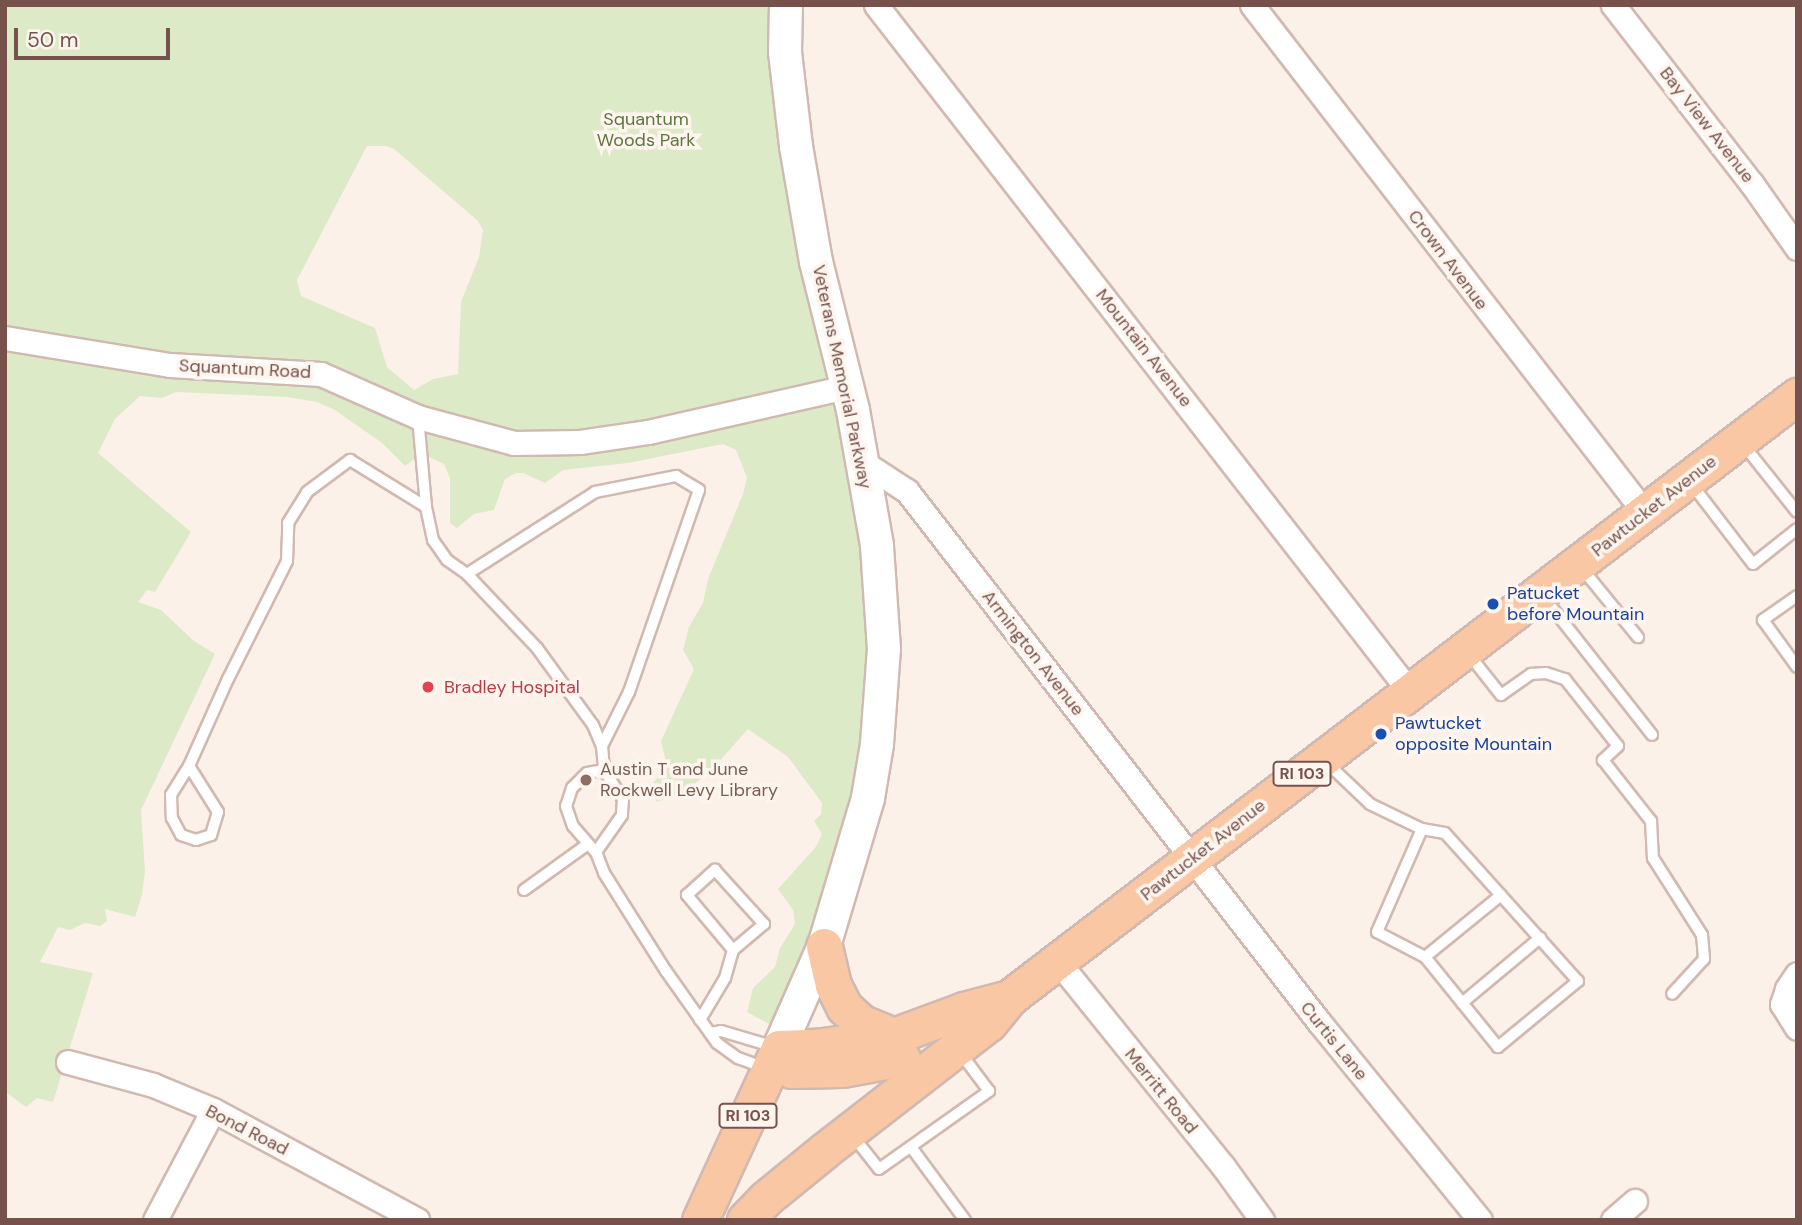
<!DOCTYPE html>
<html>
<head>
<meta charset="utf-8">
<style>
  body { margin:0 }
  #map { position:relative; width:1802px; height:1225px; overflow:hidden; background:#fcf1e9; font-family:"DM Sans",sans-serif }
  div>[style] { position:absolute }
  .green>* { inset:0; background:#ddeac7 }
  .roads { filter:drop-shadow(2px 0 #d1b9b1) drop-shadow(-2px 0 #d1b9b1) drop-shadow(0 2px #d1b9b1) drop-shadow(0 -2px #d1b9b1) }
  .lane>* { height:10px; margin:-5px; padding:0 5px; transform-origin:5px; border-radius:5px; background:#fff }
  .street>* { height:23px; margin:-11.5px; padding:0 11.5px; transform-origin:11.5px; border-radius:11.5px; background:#fff }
  .secondary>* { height:32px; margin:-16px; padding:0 16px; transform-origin:16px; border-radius:16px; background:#fff }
  .primary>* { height:35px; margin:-17.5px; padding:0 17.5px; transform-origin:17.5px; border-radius:17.5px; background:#f9c7a3 }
  .dots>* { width:19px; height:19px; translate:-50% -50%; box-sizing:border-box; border:4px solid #fff5ef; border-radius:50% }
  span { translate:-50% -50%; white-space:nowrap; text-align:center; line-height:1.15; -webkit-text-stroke:7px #fff5ef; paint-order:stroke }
  .shield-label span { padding:2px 5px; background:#fff5ef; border:2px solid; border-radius:5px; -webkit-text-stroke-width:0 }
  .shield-label { font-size:16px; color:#77524c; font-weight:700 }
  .park-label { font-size:18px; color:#5d7641 }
  .street-label { font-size:18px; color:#77524c }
  .transit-label { font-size:18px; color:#164399 }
  .left { translate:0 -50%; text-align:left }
  .health-label { font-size:18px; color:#be3a42 }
  .education-label { font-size:18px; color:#785e54 }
  .frame { position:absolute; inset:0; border:7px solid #77524c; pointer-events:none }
  .scale { position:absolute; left:14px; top:28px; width:156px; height:32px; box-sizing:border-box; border:4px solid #77524c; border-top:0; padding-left:9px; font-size:21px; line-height:24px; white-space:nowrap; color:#77524c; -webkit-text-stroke:5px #fff5ef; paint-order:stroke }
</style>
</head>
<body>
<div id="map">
  <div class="green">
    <div style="clip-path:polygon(evenodd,5px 5px,786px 5px,853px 406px,878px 741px,780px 1030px,747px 1012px,753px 988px,775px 967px,780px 948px,795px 924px,793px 910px,778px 889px,815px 848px,822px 834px,814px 821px,821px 814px,822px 803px,788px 757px,748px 729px,715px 766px,688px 790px,657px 802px,653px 795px,653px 783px,667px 766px,661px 741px,694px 669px,683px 650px,689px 627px,703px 603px,708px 579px,743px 494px,747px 478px,736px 450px,723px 444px,628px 463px,563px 470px,545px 483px,523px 473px,516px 473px,505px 479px,494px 510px,474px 514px,457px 528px,450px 523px,450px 478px,444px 464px,429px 457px,416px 458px,405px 466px,382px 443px,335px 410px,317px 402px,287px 397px,176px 392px,162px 398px,140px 396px,115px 419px,98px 453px,191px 532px,155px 592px,147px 590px,138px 602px,161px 610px,194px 641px,215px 654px,141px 810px,145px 871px,142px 895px,135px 917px,105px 909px,107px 921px,100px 926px,85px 923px,70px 930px,58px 927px,40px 962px,93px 973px,53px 1102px,37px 1098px,26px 1107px,7px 1093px,5px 5px,367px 146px,386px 146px,394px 149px,478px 221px,483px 230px,479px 257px,461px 302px,458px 374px,433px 379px,414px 390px,387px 367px,375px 328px,301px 296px,297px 280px,367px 146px)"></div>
  </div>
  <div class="roads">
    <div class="lane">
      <div style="left:418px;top:417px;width:90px;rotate:84.9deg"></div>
      <div style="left:426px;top:507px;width:34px;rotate:78deg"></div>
      <div style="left:433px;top:540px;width:24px;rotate:55deg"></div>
      <div style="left:447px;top:560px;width:24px;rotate:35deg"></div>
      <div style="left:467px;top:574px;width:102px;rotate:46.6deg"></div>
      <div style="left:537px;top:648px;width:95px;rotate:54deg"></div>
      <div style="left:593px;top:725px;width:23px;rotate:67deg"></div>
      <div style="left:602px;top:746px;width:24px;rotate:85deg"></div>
      <div style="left:604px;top:770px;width:35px;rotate:57deg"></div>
      <div style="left:623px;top:799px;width:16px;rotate:94deg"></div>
      <div style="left:622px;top:815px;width:45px;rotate:125.1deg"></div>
      <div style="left:1742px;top:443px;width:88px;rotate:51.4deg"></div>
      <div style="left:1690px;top:482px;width:103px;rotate:52.5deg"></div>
      <div style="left:1753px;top:564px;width:56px;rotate:-38.5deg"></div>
      <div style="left:1580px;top:566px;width:92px;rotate:50.8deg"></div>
      <div style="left:467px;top:574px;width:152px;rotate:-32.6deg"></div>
      <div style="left:595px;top:492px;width:83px;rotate:-11.2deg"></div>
      <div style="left:676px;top:476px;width:27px;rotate:31deg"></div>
      <div style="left:699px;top:490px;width:214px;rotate:109.1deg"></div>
      <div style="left:629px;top:692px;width:60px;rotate:116.6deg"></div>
      <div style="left:1542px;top:595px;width:178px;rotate:51.8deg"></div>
      <div style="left:1797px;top:596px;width:42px;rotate:144.8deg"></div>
      <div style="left:1763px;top:620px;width:58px;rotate:54.1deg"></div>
      <div style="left:1467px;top:652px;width:55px;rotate:51.7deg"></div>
      <div style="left:1501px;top:695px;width:37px;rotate:-35deg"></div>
      <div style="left:1531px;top:674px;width:15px;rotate:-4deg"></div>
      <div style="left:1546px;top:673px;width:20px;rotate:18deg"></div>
      <div style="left:1565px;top:679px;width:85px;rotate:51.7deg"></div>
      <div style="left:1618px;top:746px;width:21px;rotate:137deg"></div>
      <div style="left:1603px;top:760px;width:78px;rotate:51.8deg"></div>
      <div style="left:1651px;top:821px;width:37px;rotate:87deg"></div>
      <div style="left:1653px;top:858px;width:91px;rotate:57.5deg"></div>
      <div style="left:1702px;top:935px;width:24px;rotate:85deg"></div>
      <div style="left:1704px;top:959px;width:47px;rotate:132.4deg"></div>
      <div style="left:1327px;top:763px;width:59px;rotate:43.6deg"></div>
      <div style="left:1370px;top:804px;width:58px;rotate:25.7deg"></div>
      <div style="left:1422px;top:829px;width:23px;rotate:10deg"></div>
      <div style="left:1445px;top:833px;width:199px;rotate:48.1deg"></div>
      <div style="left:1578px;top:981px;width:104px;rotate:140.5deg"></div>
      <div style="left:1498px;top:1047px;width:116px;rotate:-129deg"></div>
      <div style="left:1425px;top:957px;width:54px;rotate:-152.5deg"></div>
      <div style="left:1377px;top:932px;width:112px;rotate:-66.4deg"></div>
      <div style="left:189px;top:766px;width:34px;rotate:122deg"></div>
      <div style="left:171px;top:795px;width:23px;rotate:88deg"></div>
      <div style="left:172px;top:818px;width:19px;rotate:62deg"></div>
      <div style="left:181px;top:835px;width:16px;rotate:18deg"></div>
      <div style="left:196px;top:840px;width:16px;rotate:-18deg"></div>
      <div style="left:211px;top:835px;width:24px;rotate:-73deg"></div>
      <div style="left:218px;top:812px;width:54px;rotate:-122.2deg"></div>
      <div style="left:189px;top:766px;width:95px;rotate:-65.9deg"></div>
      <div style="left:228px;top:679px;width:132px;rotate:-63.4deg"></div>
      <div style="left:287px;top:561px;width:38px;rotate:-88deg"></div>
      <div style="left:288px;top:523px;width:36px;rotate:-58deg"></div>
      <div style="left:307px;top:492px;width:54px;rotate:-36.7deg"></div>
      <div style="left:350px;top:460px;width:89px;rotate:31.7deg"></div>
      <div style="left:604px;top:770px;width:17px;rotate:170deg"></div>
      <div style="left:587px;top:773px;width:21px;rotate:135deg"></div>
      <div style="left:572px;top:788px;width:19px;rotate:108deg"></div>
      <div style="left:566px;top:806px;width:21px;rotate:71deg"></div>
      <div style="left:573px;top:826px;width:35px;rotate:49deg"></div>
      <div style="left:596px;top:852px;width:22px;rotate:69deg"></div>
      <div style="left:604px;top:873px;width:116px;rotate:57.7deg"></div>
      <div style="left:666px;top:971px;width:88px;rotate:54.7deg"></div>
      <div style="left:717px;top:1043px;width:26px;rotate:36deg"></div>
      <div style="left:738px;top:1058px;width:30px;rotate:20deg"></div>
      <div style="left:524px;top:890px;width:79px;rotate:-35.7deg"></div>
      <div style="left:1425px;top:957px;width:98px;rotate:-39.2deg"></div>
      <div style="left:1462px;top:1003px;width:102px;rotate:-39.8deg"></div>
      <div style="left:700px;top:1020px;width:49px;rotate:-59.2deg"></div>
      <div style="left:725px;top:978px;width:29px;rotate:-74deg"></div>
      <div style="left:733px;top:950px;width:72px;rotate:-129.9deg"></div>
      <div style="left:687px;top:895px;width:38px;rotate:-42deg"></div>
      <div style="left:715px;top:870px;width:73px;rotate:47.8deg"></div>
      <div style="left:764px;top:924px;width:40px;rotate:140deg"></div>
      <div style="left:710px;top:1033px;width:11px;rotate:-10deg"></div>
      <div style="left:721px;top:1031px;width:56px;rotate:16.5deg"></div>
      <div style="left:852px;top:1135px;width:43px;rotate:51.5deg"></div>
      <div style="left:879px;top:1169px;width:135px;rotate:-35.3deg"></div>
      <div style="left:989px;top:1091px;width:50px;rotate:-126.9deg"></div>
      <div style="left:911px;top:1147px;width:91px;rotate:53.5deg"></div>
    </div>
    <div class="street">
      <div style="left:876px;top:5px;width:870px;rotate:52.14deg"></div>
      <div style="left:1252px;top:5px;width:642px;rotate:52.27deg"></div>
      <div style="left:1613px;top:5px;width:227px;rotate:52.2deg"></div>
      <div style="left:1752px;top:184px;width:78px;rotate:54.9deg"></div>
      <div style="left:5px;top:338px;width:167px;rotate:9.3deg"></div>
      <div style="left:170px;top:365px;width:151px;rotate:3.4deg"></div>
      <div style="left:321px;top:374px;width:106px;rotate:23.9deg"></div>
      <div style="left:418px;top:417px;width:99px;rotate:15.2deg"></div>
      <div style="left:514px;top:443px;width:66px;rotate:-0.9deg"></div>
      <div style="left:580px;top:442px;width:69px;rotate:-8.4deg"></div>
      <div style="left:648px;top:432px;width:203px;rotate:-12.8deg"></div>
      <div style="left:861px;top:461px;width:55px;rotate:33.1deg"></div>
      <div style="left:907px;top:491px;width:672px;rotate:52.19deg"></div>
      <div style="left:1319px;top:1022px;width:255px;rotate:50.9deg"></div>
      <div style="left:1059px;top:963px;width:261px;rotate:51.1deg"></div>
      <div style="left:1223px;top:1166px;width:67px;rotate:54.2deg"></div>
      <div style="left:1797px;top:974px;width:18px;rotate:124deg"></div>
      <div style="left:1787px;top:989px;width:16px;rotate:108deg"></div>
      <div style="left:1782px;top:1004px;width:28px;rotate:58deg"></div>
      <div style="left:68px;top:1062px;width:88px;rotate:15.1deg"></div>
      <div style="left:153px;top:1085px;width:65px;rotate:22.6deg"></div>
      <div style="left:213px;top:1110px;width:232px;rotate:28.3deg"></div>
      <div style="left:155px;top:1220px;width:124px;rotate:-62.2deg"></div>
      <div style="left:1613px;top:1220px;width:29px;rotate:-41deg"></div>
    </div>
    <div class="secondary">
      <div style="left:779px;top:1048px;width:111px;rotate:-66.2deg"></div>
      <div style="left:824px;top:946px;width:154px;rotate:-73.4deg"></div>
      <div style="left:868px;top:798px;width:55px;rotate:-80.5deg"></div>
      <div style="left:877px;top:744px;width:95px;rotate:-85.8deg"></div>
      <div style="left:884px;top:649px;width:104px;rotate:-93.9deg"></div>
      <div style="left:877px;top:545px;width:137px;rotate:-100.1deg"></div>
      <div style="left:853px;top:410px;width:153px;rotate:-104deg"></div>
      <div style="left:816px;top:262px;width:118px;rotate:-99.8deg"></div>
      <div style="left:796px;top:146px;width:95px;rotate:-96.7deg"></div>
      <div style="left:785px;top:52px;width:47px;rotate:-88.8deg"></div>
    </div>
    <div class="primary">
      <div style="left:824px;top:946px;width:40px;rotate:77deg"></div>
      <div style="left:833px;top:985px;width:25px;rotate:63deg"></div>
      <div style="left:844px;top:1007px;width:24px;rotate:42deg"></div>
      <div style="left:862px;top:1023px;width:35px;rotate:22deg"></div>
      <div style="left:791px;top:1070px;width:51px;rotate:-1.1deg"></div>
      <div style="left:842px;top:1069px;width:61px;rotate:-10.4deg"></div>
      <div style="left:700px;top:1220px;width:189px;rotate:-65.3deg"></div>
      <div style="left:779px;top:1048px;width:36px;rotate:-2deg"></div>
      <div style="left:815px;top:1047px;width:80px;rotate:-7.9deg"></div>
      <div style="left:894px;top:1036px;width:75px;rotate:-20.4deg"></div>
      <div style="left:964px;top:1010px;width:47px;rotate:-14.9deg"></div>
      <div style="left:745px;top:1220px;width:29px;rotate:-46deg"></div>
      <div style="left:765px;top:1199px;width:77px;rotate:-39.2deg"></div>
      <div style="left:825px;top:1150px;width:207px;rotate:-37.8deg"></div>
      <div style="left:989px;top:1023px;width:32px;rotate:-51deg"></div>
      <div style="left:1009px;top:998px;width:992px;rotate:-37.38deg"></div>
    </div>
  </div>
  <div class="dots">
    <div style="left:1493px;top:604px;background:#1a4fb4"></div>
    <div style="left:428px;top:687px;background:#e0444e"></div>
    <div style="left:1381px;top:734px;background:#1a4fb4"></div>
    <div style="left:586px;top:780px;background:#8d6e63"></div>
  </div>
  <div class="shield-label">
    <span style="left:1302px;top:774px">RI 103</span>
    <span style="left:748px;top:1116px">RI 103</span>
  </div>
  <div class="park-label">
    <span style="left:646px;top:130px">Squantum<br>Woods Park</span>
  </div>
  <div class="street-label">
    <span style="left:1707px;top:125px;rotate:52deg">Bay View Avenue</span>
    <span style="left:1448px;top:260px;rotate:53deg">Crown Avenue</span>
    <span style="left:1144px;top:348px;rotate:52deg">Mountain Avenue</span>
    <span style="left:245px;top:369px;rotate:3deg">Squantum Road</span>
    <span style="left:842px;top:377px;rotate:78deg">Veterans Memorial Parkway</span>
    <span style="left:1654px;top:506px;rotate:-38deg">Pawtucket Avenue</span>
    <span style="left:1033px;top:653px;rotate:52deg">Armington Avenue</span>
    <span style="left:1203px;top:850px;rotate:-38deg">Pawtucket Avenue</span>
    <span style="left:1334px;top:1041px;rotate:51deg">Curtis Lane</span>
    <span style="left:1161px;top:1091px;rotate:51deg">Merritt Road</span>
    <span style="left:247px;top:1130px;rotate:27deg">Bond Road</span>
  </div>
  <div class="transit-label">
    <span class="left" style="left:1507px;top:604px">Patucket<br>before Mountain</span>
    <span class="left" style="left:1395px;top:734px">Pawtucket<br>opposite Mountain</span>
  </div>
  <div class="health-label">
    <span class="left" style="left:444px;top:687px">Bradley Hospital</span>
  </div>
  <div class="education-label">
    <span class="left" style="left:600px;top:780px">Austin T and June<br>Rockwell Levy Library</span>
  </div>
  <div class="frame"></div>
  <div class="scale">50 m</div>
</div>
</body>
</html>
